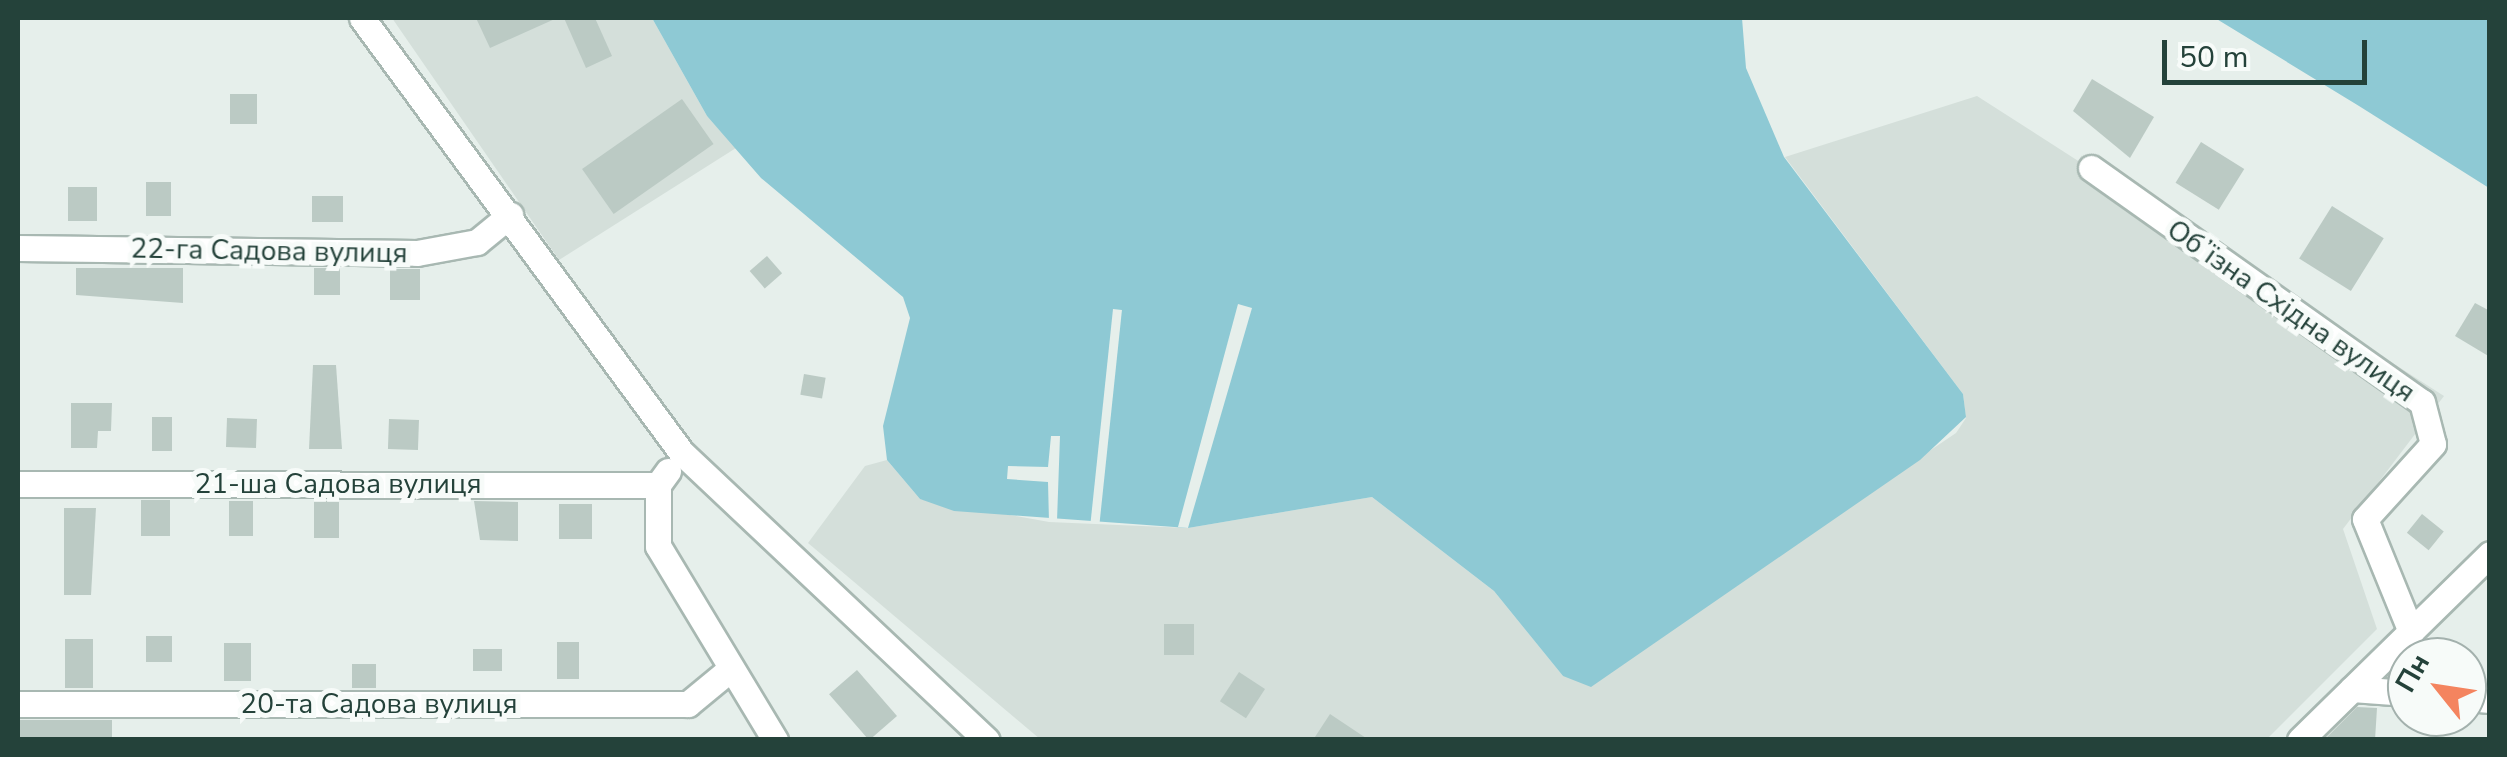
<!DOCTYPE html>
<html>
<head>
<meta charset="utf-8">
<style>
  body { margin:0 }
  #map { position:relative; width:2507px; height:757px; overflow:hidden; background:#e6efeb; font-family:"Nunito Sans",sans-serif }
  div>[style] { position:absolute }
  .built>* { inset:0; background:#d4dfda }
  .water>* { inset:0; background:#8ec9d4 }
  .pier>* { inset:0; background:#e6efeb; transform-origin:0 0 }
  .building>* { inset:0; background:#bbcac4; transform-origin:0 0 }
  .roads { filter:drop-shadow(2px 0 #a8b8b2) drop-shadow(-2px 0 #a8b8b2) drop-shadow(0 2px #a8b8b2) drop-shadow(0 -2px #a8b8b2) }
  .street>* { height:25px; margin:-12.5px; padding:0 12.5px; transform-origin:12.5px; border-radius:12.5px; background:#fff }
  span { translate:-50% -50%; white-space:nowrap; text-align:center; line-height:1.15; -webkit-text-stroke:10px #f7fbf9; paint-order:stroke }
  .street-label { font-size:28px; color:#24423a }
  .frame { position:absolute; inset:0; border:20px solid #24423a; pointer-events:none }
  .north { position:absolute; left:2387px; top:637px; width:100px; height:100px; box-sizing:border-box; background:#f7fbf9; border:2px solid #a3b1ad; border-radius:50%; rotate:300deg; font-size:28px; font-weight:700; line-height:40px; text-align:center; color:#24423a }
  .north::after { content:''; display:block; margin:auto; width:35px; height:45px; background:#f4845f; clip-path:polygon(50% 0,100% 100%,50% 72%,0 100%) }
  .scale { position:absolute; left:2162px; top:40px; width:205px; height:45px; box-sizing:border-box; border:5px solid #24423a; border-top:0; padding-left:12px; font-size:30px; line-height:35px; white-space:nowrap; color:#24423a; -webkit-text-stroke:8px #f7fbf9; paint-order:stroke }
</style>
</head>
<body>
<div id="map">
  <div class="built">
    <div style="clip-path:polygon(392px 18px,652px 18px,707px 116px,736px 148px,559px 260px)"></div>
    <div style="clip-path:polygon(1977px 96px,2444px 396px,2343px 529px,2377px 629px,2267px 739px,1040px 739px,808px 543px,865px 466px,887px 460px,920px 499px,1049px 522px,1188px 528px,1372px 497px,1494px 591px,1563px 676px,1691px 612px,1956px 433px,1966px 418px,1963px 394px,1785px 157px)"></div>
  </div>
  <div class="water">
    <div style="clip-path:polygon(652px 18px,1742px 18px,1746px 68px,1784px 157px,1963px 394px,1966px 417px,1920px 460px,1591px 687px,1563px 676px,1494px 591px,1372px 497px,1188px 528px,954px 511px,920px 499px,887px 460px,883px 426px,910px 318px,903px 297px,761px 178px,707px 116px)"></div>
    <div style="clip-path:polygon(2215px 18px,2489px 18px,2489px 188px,2359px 106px)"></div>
  </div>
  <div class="pier">
    <div style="clip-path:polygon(1238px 304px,1252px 308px,1188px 528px,1178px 527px)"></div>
    <div style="left:1113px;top:309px;width:9px;height:215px;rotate:6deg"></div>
    <div style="clip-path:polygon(1051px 436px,1060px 436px,1057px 521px,1049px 522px,1048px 482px,1007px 479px,1008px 466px,1048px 467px)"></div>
  </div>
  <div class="building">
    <div style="clip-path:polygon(476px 18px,557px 18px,490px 48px)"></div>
    <div style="clip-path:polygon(564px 18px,595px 18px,612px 56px,586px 68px)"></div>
    <div style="clip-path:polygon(2092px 79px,2154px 117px,2130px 158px,2073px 111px)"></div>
    <div style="left:230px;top:94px;width:27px;height:30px"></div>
    <div style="left:682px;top:99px;width:55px;height:122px;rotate:55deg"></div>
    <div style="left:2201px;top:142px;width:51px;height:48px;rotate:32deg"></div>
    <div style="left:146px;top:182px;width:25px;height:34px"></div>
    <div style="left:68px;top:187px;width:29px;height:34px"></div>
    <div style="left:312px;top:196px;width:31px;height:26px"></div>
    <div style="left:2332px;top:206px;width:61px;height:62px;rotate:32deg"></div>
    <div style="left:767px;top:256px;width:23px;height:23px;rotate:49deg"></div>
    <div style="clip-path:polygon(76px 268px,183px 268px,183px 303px,76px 295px)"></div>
    <div style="left:314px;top:268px;width:26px;height:27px"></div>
    <div style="left:390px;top:269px;width:30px;height:31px"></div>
    <div style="clip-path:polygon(2475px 303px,2490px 311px,2490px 357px,2455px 336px)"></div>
    <div style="clip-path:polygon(313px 365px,336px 365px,342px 449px,309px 449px)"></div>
    <div style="left:804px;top:374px;width:22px;height:21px;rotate:10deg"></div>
    <div style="clip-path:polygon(71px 403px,112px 403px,111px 431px,98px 431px,97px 448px,71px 448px)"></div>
    <div style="left:152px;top:417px;width:20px;height:34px"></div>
    <div style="left:227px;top:418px;width:30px;height:29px;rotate:2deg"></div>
    <div style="left:389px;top:419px;width:30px;height:30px;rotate:2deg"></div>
    <div style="left:141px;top:500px;width:29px;height:36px"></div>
    <div style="left:229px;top:501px;width:24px;height:35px"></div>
    <div style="left:314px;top:501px;width:25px;height:37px"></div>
    <div style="clip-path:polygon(474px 501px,518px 502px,518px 541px,480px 540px)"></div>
    <div style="left:559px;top:504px;width:33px;height:35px"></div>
    <div style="clip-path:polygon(64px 508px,96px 508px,91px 595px,64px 595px)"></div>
    <div style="left:2422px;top:514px;width:28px;height:24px;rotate:39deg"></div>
    <div style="left:1164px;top:624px;width:30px;height:31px"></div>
    <div style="left:146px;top:636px;width:26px;height:26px"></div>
    <div style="left:65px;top:639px;width:28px;height:49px"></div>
    <div style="left:557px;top:642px;width:22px;height:37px"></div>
    <div style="left:224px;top:643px;width:27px;height:38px"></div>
    <div style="left:473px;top:649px;width:29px;height:22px"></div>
    <div style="left:352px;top:664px;width:24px;height:24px"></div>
    <div style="left:857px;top:670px;width:61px;height:37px;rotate:49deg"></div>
    <div style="left:1239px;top:672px;width:31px;height:35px;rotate:33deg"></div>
    <div style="clip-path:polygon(2357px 707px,2377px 708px,2375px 740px,2324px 740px)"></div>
    <div style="clip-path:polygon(1330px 714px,1369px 740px,1313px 740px)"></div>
    <div style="left:18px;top:720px;width:94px;height:20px"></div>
  </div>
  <div class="roads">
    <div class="street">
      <div style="left:362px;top:18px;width:539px;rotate:53.68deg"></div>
      <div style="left:681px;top:452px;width:420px;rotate:43.3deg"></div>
      <div style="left:2091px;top:168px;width:405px;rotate:35.3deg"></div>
      <div style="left:2422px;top:402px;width:43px;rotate:75.3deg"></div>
      <div style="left:2433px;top:444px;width:101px;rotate:132.2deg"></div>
      <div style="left:2365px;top:519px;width:122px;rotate:67.8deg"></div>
      <div style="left:18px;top:248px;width:399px;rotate:0.7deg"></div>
      <div style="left:417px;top:253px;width:61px;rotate:-10.4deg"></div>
      <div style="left:477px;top:242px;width:43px;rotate:-39.3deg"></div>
      <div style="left:668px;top:471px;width:17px;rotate:126deg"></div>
      <div style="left:658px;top:485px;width:61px;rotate:90deg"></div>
      <div style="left:658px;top:546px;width:227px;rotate:58.9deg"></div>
      <div style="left:18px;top:484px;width:640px;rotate:0.09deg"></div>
      <div style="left:2352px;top:689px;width:55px;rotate:4.2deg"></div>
      <div style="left:2467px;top:698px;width:23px;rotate:5deg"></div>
      <div style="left:18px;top:704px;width:670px"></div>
      <div style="left:688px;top:704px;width:52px;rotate:-39.5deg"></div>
      <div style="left:2300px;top:740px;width:266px;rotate:-44.4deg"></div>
    </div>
  </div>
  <div class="street-label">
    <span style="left:269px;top:251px;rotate:1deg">22-га Садова вулиця</span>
    <span style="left:2291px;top:311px;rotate:35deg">Обʼїзна Східна вулиця</span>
    <span style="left:338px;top:484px">21-ша Садова вулиця</span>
    <span style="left:379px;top:704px">20-та Садова вулиця</span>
  </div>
  <div class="frame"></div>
  <div class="north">Пн</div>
  <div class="scale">50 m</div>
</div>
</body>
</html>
